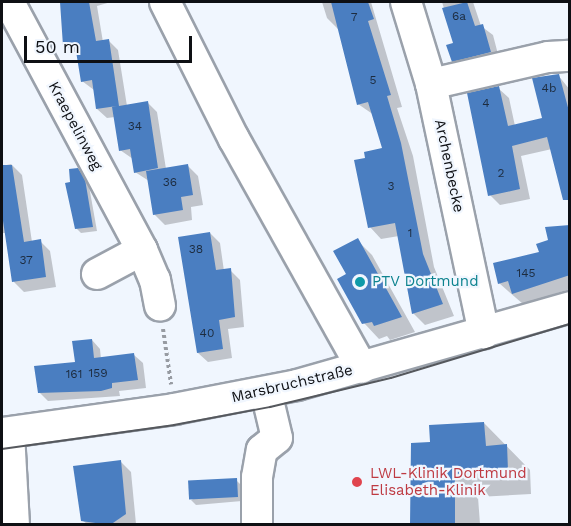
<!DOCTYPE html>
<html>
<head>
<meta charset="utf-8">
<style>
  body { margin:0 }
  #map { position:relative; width:571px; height:526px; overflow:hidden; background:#f0f6fe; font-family:"Work Sans",sans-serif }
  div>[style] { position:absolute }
  .shadow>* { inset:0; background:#0003 }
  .building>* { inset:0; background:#4a7ec1; transform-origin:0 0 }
  .path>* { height:4px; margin-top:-2px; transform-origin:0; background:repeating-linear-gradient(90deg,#979ba2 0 3px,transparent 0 6px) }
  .roads { filter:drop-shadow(2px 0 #9aa1ab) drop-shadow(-2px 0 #9aa1ab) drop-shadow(0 2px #9aa1ab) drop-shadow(0 -2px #9aa1ab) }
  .minor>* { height:30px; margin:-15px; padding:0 15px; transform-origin:15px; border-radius:15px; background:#fff }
  .tram>* { height:1.5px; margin:-0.75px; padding:0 0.75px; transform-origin:0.75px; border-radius:0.75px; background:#55585d }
  .dots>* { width:16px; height:16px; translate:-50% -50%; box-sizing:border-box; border:3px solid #f0f6fe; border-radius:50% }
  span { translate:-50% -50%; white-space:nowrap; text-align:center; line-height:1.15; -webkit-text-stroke:4.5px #f0f6fe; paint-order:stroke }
  .number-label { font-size:12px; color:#1d2c3f }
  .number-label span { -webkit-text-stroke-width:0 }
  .street-label { font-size:15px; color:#0e1014 }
  .culture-label { font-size:15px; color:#0d838f }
  .left { translate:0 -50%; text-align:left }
  .health-label { font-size:15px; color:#be3a42 }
  .frame { position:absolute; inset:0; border:3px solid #0e1014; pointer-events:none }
  .scale { position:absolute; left:24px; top:36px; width:168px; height:27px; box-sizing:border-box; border:3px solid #0e1014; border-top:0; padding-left:8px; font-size:18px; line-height:21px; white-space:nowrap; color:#0e1014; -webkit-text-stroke:4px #f0f6fe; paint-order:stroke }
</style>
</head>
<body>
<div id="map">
  <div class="shadow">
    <div style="clip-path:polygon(61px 2px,111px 2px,97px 6px,103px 42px,109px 41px,118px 50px,127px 106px,147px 102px,157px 112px,166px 169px,188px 166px,198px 176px,203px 205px,191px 207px,192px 220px,165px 225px,154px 214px,149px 181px,135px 172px,133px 159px,120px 150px,115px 117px,107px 118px,97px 109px,94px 90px,82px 81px,78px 54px,65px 46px)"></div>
    <div style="clip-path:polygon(322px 2px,371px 2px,402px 107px,397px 108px,413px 156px,434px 267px,454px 316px,425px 325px,413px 313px,399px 236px,381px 239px,370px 227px,367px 159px,384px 149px,374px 115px,358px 104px,339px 30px,327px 18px)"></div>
    <div style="clip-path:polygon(442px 2px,473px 2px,481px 26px,493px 35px,500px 62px,463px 71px,453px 61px,455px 44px)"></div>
    <div style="clip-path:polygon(558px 75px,570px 90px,570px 197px,552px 149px,521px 156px,530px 199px,500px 205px,490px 195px,498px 88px,509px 98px,515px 126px,544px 119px)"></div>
    <div style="clip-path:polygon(11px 164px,22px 175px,32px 242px,40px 241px,50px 251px,56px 287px,24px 292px,14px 282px,6px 233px,2px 233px,2px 166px)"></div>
    <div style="clip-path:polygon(78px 169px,89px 186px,97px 231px,81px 233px,76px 228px,72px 184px)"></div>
    <div style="clip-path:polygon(570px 232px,570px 289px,523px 304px,499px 283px)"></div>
    <div style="clip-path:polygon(210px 233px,220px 243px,224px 271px,230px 270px,240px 280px,244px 327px,228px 329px,232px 358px,208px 362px,198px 353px)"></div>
    <div style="clip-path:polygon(357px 240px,372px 255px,415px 332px,390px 340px,387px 336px,379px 339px,364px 323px)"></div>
    <div style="clip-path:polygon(92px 340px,100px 349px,101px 359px,134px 355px,143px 363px,146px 388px,119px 391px,120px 396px,48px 401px,39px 392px,76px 363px)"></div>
    <div style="clip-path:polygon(484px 423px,530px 470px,531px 494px,478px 497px,480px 524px,412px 524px,411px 478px,432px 443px)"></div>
    <div style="clip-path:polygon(120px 461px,131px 472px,136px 524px,87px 524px,82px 520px)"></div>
    <div style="clip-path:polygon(236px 480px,241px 485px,242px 501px,196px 505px,191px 500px)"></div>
  </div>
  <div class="building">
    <div style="clip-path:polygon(60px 2px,89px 2px,96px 41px,109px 39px,119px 106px,148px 101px,158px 168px,134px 173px,130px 149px,119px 151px,112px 107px,117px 106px,96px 109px,92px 80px,81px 82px,75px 45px,63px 46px)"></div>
    <div style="clip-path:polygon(331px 2px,368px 2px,374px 19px,368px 21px,391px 95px,387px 96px,401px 143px,423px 254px,443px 304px,412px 314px,395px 223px,368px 228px,354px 160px,365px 158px,364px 152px,382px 148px,368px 102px,357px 105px)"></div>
    <div style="clip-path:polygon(467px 2px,475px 26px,483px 24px,491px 52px,452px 62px,446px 45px,453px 43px,442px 8px)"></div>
    <div style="clip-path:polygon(559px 74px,570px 115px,570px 200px,563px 200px,547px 137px,512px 146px,520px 189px,488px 196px,467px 93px,499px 86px,508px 126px,542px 118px,532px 78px)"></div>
    <div style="clip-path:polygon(188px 164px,193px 195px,181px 197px,183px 210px,153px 215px,146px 171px)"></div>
    <div style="clip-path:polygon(2px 165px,12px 165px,24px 242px,41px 239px,46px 277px,12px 282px,2px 214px)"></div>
    <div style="clip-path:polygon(78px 168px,85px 179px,93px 227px,75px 229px,65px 183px,70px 182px,69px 169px)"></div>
    <div style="clip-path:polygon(570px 225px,570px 275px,512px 294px,508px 281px,498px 284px,493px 263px,539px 252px,536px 244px,548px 240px,545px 227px)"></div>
    <div style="clip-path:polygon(210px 232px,216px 270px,231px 268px,235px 317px,219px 320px,223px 349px,197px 353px,178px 237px)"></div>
    <div style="clip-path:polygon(358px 238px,402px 317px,374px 326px,372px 322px,362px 324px,337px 279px,346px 274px,333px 251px)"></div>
    <div style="clip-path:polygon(92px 339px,94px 358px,134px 353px,138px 380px,112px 383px,112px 388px,101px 391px,38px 393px,34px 366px,75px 362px,72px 341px)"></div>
    <div style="clip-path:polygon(484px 422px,486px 446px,507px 444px,508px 471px,455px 474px,455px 525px,410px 525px,411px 443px,430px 442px,429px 425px)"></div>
    <div style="clip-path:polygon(121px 460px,126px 514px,110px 525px,81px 521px,73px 466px)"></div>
    <div style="left:237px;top:478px;width:19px;height:49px;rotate:87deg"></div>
  </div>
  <div class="path">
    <div style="left:163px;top:329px;width:56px;rotate:81.7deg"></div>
  </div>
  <div class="roads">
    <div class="minor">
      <div style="left:9px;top:2px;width:281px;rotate:61.8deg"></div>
      <div style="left:142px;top:250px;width:33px;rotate:67deg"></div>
      <div style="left:155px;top:280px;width:26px;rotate:79deg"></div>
      <div style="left:165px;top:2px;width:153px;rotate:63.3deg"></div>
      <div style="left:234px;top:139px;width:262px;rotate:60.8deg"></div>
      <div style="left:406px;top:2px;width:86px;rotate:73deg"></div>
      <div style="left:431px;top:84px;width:255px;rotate:78deg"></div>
      <div style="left:431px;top:84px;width:120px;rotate:-13deg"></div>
      <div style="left:548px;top:57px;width:22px;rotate:-3deg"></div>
      <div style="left:97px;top:274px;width:51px;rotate:-28.1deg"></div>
      <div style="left:2px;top:433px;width:174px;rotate:-7.9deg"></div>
      <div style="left:174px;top:409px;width:125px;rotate:-11deg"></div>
      <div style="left:297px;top:385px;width:284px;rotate:-15.9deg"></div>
      <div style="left:9px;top:433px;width:91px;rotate:86.9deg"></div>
      <div style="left:257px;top:524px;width:47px;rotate:-90deg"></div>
      <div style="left:257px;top:477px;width:27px;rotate:-80deg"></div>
      <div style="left:262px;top:450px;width:19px;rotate:-39deg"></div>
      <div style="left:277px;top:438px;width:47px;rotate:-103.4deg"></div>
    </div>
  </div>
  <div class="tram">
    <div style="left:2px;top:449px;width:174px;rotate:-7.9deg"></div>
    <div style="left:174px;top:425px;width:98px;rotate:-10.6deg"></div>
    <div style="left:270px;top:407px;width:124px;rotate:-13.5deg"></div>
    <div style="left:391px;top:378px;width:187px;rotate:-16.8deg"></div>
  </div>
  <div class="dots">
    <div style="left:360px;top:282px;background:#0f9aa8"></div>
    <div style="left:357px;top:482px;background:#e0444e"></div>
  </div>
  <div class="number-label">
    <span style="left:459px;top:17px">6a</span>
    <span style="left:354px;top:18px">7</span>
    <span style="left:373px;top:81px">5</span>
    <span style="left:549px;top:89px">4b</span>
    <span style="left:486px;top:104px">4</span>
    <span style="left:135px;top:127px">34</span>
    <span style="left:501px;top:174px">2</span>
    <span style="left:170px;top:183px">36</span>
    <span style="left:391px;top:187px">3</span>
    <span style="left:410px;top:234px">1</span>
    <span style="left:196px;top:250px">38</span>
    <span style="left:26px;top:261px">37</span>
    <span style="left:526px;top:274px">145</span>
    <span style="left:207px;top:334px">40</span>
    <span style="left:98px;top:374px">159</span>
    <span style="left:74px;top:375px">161</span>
  </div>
  <div class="street-label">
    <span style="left:75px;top:126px;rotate:62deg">Kraepelinweg</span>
    <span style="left:449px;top:166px;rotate:78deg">Archenbecke</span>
    <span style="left:292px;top:384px;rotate:-13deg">Marsbruchstraße</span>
  </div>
  <div class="culture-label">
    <span class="left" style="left:372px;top:282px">PTV Dortmund</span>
  </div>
  <div class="health-label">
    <span class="left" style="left:370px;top:482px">LWL-Klinik Dortmund<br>Elisabeth-Klinik</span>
  </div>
  <div class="frame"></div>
  <div class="scale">50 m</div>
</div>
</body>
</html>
